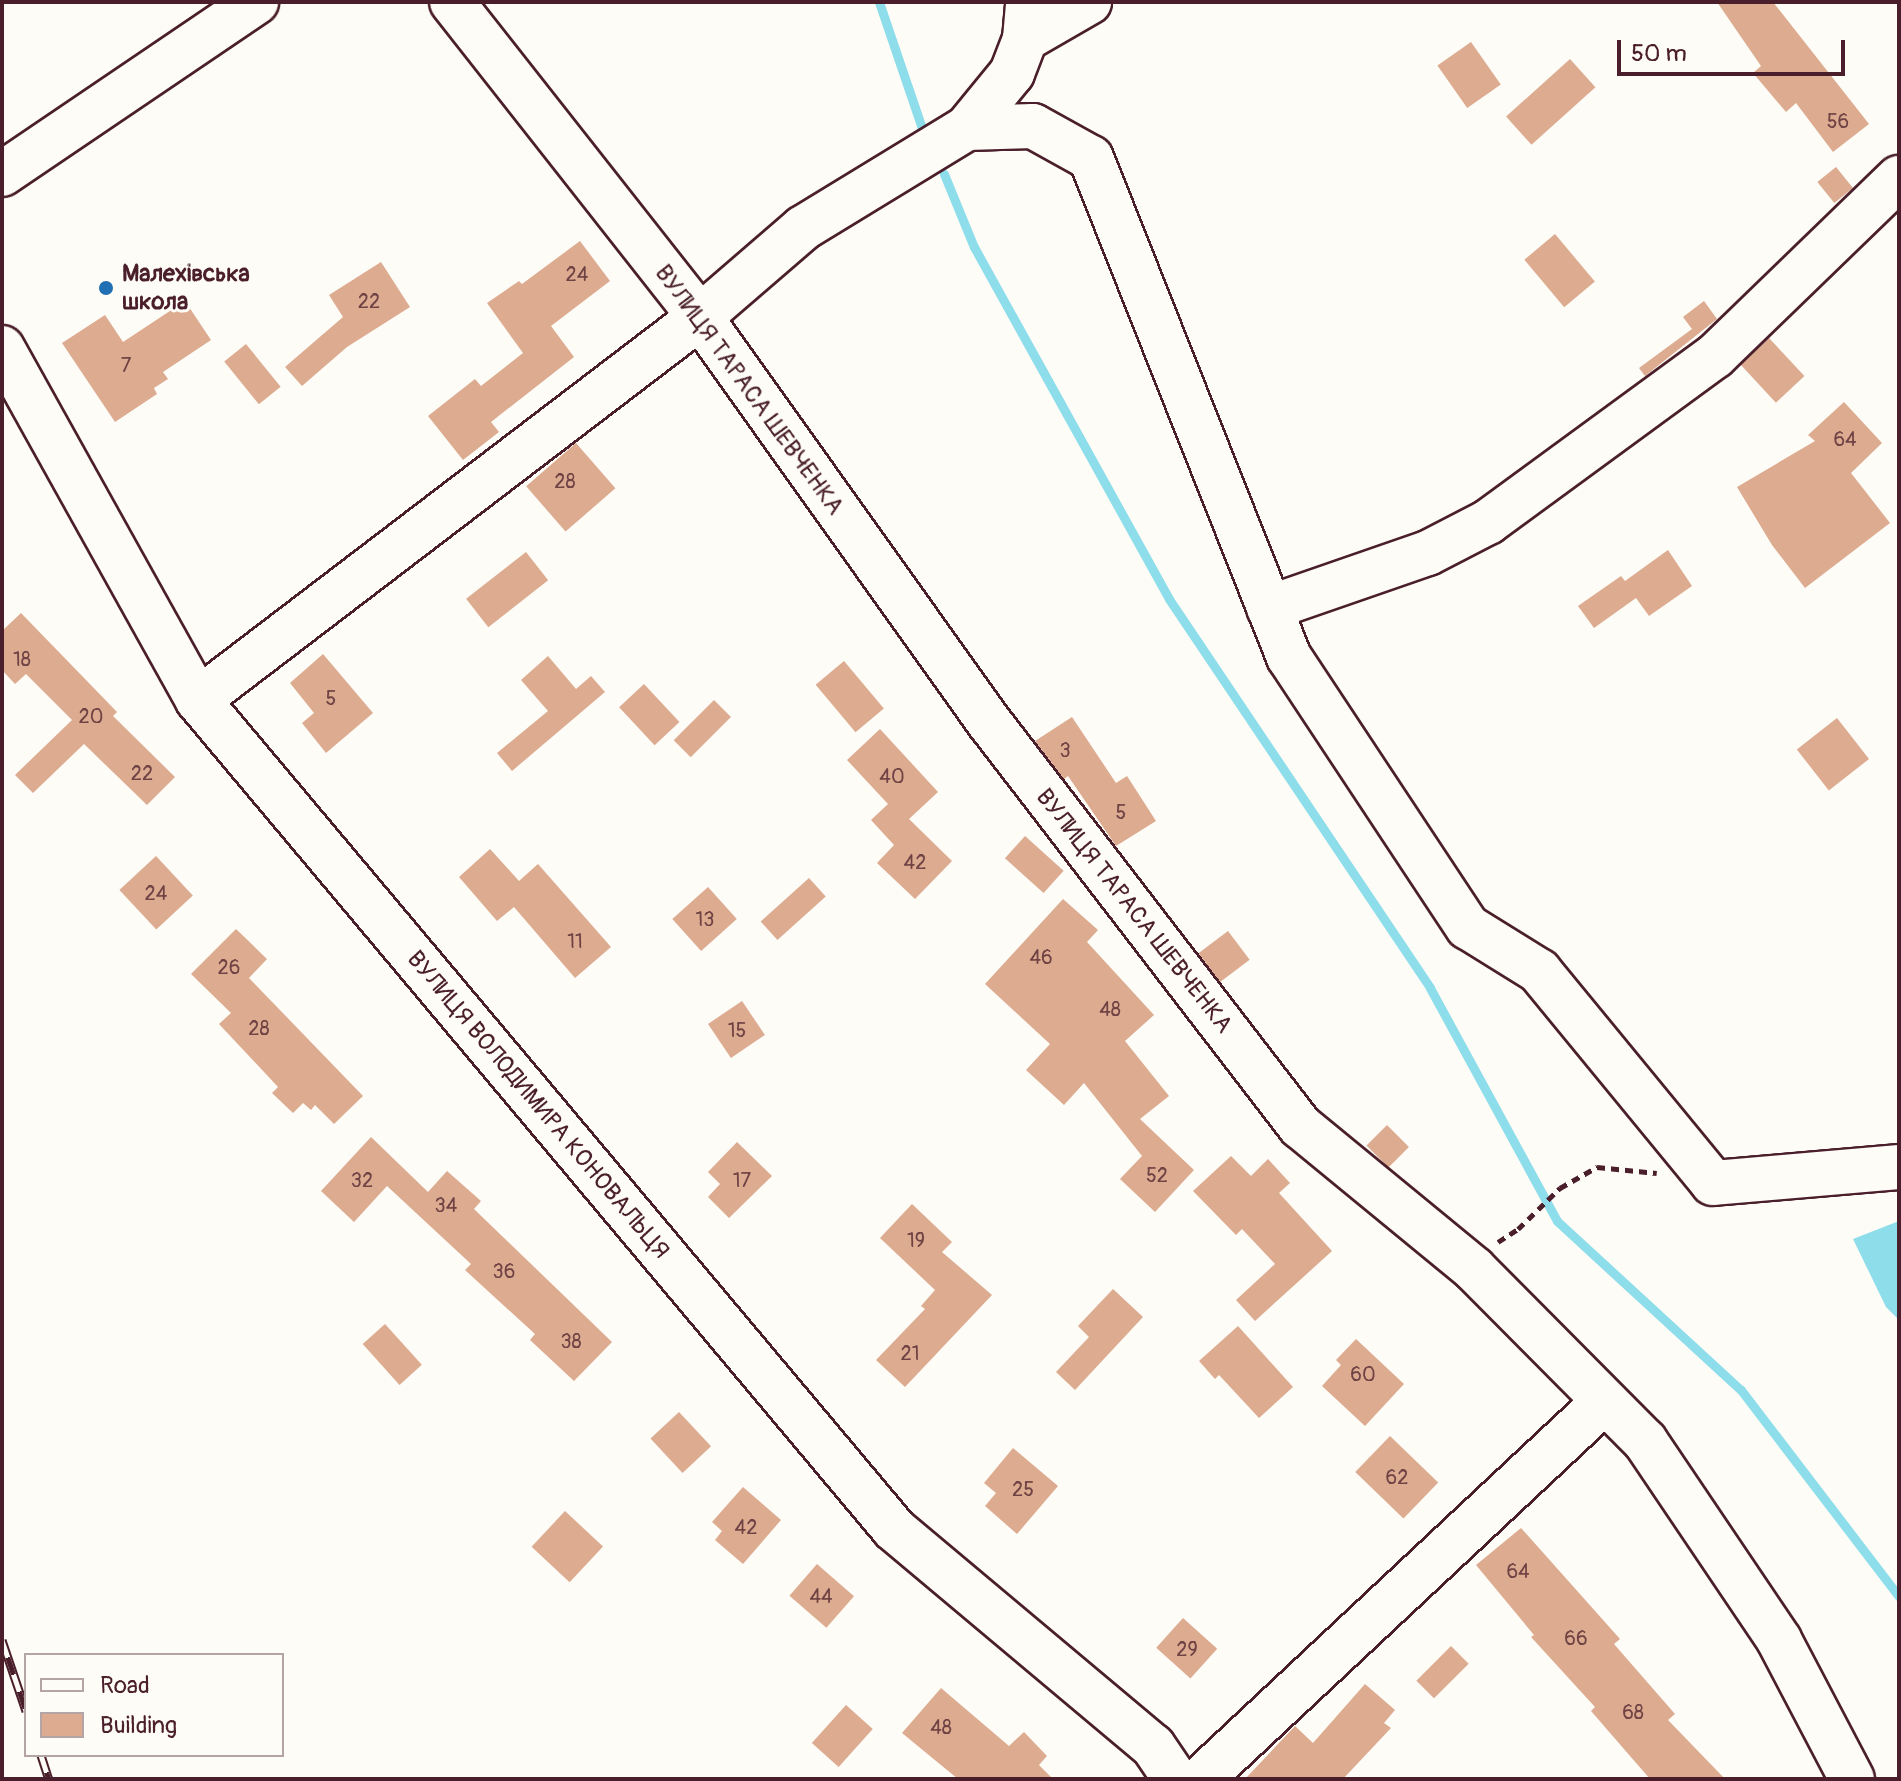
<!DOCTYPE html>
<html>
<head>
<meta charset="utf-8">
<style>
  body { margin:0 }
  #map { position:relative; width:1901px; height:1781px; overflow:hidden; background:#fdfcf7; font-family:Pangolin,sans-serif }
  div>[style] { position:absolute }
  .water>* { inset:0; background:#8eddea }
  .stream>* { height:9px; margin:-4.5px; padding:0 4.5px; transform-origin:4.5px; border-radius:4.5px; background:#8eddea }
  .building>* { inset:0; background:#ddab90; transform-origin:0 0 }
  .path>* { height:5px; margin-top:-2.5px; transform-origin:0; background:repeating-linear-gradient(90deg,#4a1f2b 0 8px,transparent 0 14px) }
  .roads { filter:drop-shadow(2px 0 #4a1f2b) drop-shadow(-2px 0 #4a1f2b) drop-shadow(0 2px #4a1f2b) drop-shadow(0 -2px #4a1f2b) }
  .minor>* { height:44px; margin:-22px; padding:0 22px; transform-origin:22px; border-radius:22px; background:#fdfcf7 }
  .rail>* { height:9px; margin-top:-4.5px; transform-origin:0; background:repeating-linear-gradient(90deg,#fdfcf7 0 18px,#4a1f2b 0 36px); box-sizing:border-box; border-block:2px solid #4a1f2b }
  .dots>* { width:22px; height:22px; translate:-50% -50%; box-sizing:border-box; border:4px solid #fdfcf7; border-radius:50% }
  span { translate:-50% -50%; white-space:nowrap; text-align:center; line-height:1.15; -webkit-text-stroke:6px #fdfcf7; paint-order:stroke }
  .number-label { font-size:20px; color:#6f4244 }
  .number-label span { -webkit-text-stroke-width:0 }
  .poi-label { font-size:24px; color:#4a1f2b; font-weight:700 }
  .left { translate:0 -50%; text-align:left }
  .street-label { font-size:24px; color:#4a1f2b }
  .frame { position:absolute; inset:0; border:4px solid #4a1f2b; pointer-events:none }
  .legend { position:absolute; left:24px; top:1653px; width:260px; height:104px; box-sizing:border-box; background:#fdfcf7; border:2px solid #b5a4a5; margin:0; padding:10px 14px; list-style:none; font-size:24px; color:#4a1f2b }
  .legend li { display:flex; align-items:center; gap:16px; height:40px }
  .legend b { width:40px; border:2px solid #b5a4a5 }
  .scale { position:absolute; left:1617px; top:40px; width:228px; height:36px; box-sizing:border-box; border:4px solid #4a1f2b; border-top:0; padding-left:10px; font-size:24px; line-height:28px; white-space:nowrap; color:#4a1f2b; -webkit-text-stroke:6px #fdfcf7; paint-order:stroke }
</style>
</head>
<body>
<div id="map">
  <div class="water">
    <div style="clip-path:polygon(1899px 1221px,1899px 1320px,1886px 1307px,1853px 1239px)"></div>
  </div>
  <div class="stream">
    <div style="left:879px;top:2px;width:136px;rotate:71.2deg"></div>
    <div style="left:944px;top:174px;width:79px;rotate:67.7deg"></div>
    <div style="left:974px;top:247px;width:402px;rotate:61deg"></div>
    <div style="left:1169px;top:599px;width:468px;rotate:56.1deg"></div>
    <div style="left:1430px;top:988px;width:265px;rotate:61.4deg"></div>
    <div style="left:1557px;top:1221px;width:250px;rotate:42.6deg"></div>
    <div style="left:1741px;top:1390px;width:260px;rotate:52.6deg"></div>
  </div>
  <div class="building">
    <div style="clip-path:polygon(1717px 2px,1773px 2px,1869px 124px,1833px 152px,1796px 103px,1786px 112px,1753px 73px,1761px 66px)"></div>
    <div style="left:1471px;top:42px;width:52px;height:41px;rotate:55deg"></div>
    <div style="left:1570px;top:59px;width:38px;height:86px;rotate:48deg"></div>
    <div style="left:1836px;top:167px;width:27px;height:24px;rotate:51deg"></div>
    <div style="left:1555px;top:234px;width:62px;height:40px;rotate:50deg"></div>
    <div style="clip-path:polygon(580px 241px,610px 281px,551px 326px,574px 357px,491px 422px,499px 432px,463px 460px,428px 416px,475px 379px,481px 386px,523px 353px,487px 303px,519px 281px,522px 284px)"></div>
    <div style="clip-path:polygon(381px 262px,410px 307px,347px 347px,302px 386px,285px 367px,343px 317px,329px 295px)"></div>
    <div style="clip-path:polygon(185px 301px,211px 340px,163px 372px,168px 379px,154px 388px,157px 394px,115px 422px,62px 343px,105px 315px,123px 342px)"></div>
    <div style="clip-path:polygon(1704px 301px,1717px 319px,1645px 376px,1639px 368px,1692px 329px,1683px 317px)"></div>
    <div style="left:1769px;top:338px;width:52px;height:39px;rotate:47deg"></div>
    <div style="left:246px;top:344px;width:55px;height:28px;rotate:51deg"></div>
    <div style="clip-path:polygon(1844px 402px,1882px 443px,1851px 473px,1890px 523px,1805px 588px,1772px 545px,1737px 487px,1815px 441px,1808px 435px)"></div>
    <div style="left:576px;top:443px;width:60px;height:66px;rotate:49deg"></div>
    <div style="clip-path:polygon(1668px 550px,1692px 586px,1649px 616px,1636px 598px,1594px 628px,1578px 606px,1621px 576px,1625px 581px)"></div>
    <div style="left:526px;top:552px;width:36px;height:76px;rotate:52deg"></div>
    <div style="clip-path:polygon(21px 613px,117px 712px,113px 716px,175px 777px,147px 805px,84px 744px,33px 793px,15px 775px,72px 720px,26px 674px,15px 684px,2px 670px,2px 631px)"></div>
    <div style="clip-path:polygon(323px 654px,373px 713px,326px 753px,302px 723px,314px 713px,290px 683px)"></div>
    <div style="clip-path:polygon(548px 656px,576px 689px,591px 676px,605px 692px,512px 771px,497px 753px,548px 711px,521px 680px)"></div>
    <div style="left:844px;top:661px;width:62px;height:37px;rotate:50deg"></div>
    <div style="left:644px;top:684px;width:52px;height:34px;rotate:47deg"></div>
    <div style="left:714px;top:700px;width:24px;height:57px;rotate:45deg"></div>
    <div style="clip-path:polygon(1072px 717px,1116px 783px,1127px 776px,1156px 821px,1116px 846px,1068px 776px,1064px 779px,1035px 741px)"></div>
    <div style="left:1837px;top:718px;width:52px;height:51px;rotate:52deg"></div>
    <div style="clip-path:polygon(880px 729px,938px 792px,909px 819px,952px 861px,915px 899px,877px 863px,894px 845px,871px 820px,888px 804px,847px 760px)"></div>
    <div style="left:1025px;top:836px;width:52px;height:30px;rotate:42deg"></div>
    <div style="clip-path:polygon(490px 849px,519px 881px,538px 864px,611px 947px,575px 978px,514px 907px,497px 921px,459px 877px)"></div>
    <div style="left:156px;top:856px;width:54px;height:50px;rotate:47deg"></div>
    <div style="left:809px;top:878px;width:25px;height:65px;rotate:48deg"></div>
    <div style="left:708px;top:887px;width:43px;height:48px;rotate:48deg"></div>
    <div style="clip-path:polygon(1063px 899px,1098px 930px,1087px 942px,1154px 1015px,1125px 1041px,1169px 1096px,1140px 1119px,1194px 1170px,1155px 1212px,1120px 1179px,1142px 1156px,1084px 1083px,1064px 1105px,1026px 1070px,1050px 1044px,985px 984px)"></div>
    <div style="clip-path:polygon(236px 929px,267px 959px,249px 978px,363px 1096px,334px 1124px,315px 1105px,311px 1110px,303px 1103px,293px 1113px,272px 1093px,278px 1087px,219px 1024px,231px 1013px,191px 974px)"></div>
    <div style="left:1228px;top:931px;width:36px;height:37px;rotate:53deg"></div>
    <div style="left:742px;top:1001px;width:41px;height:41px;rotate:56deg"></div>
    <div style="left:1387px;top:1125px;width:31px;height:29px;rotate:45deg"></div>
    <div style="clip-path:polygon(371px 1137px,428px 1192px,447px 1171px,481px 1201px,474px 1209px,612px 1342px,574px 1381px,530px 1340px,535px 1334px,465px 1270px,471px 1264px,387px 1186px,354px 1222px,321px 1191px)"></div>
    <div style="clip-path:polygon(737px 1142px,772px 1176px,729px 1218px,708px 1197px,720px 1184px,708px 1172px)"></div>
    <div style="clip-path:polygon(1231px 1156px,1251px 1176px,1268px 1159px,1290px 1183px,1279px 1193px,1332px 1251px,1255px 1321px,1236px 1300px,1275px 1264px,1242px 1229px,1236px 1235px,1193px 1191px)"></div>
    <div style="clip-path:polygon(912px 1204px,952px 1242px,942px 1252px,992px 1295px,905px 1387px,876px 1360px,925px 1309px,921px 1306px,935px 1290px,880px 1238px)"></div>
    <div style="clip-path:polygon(1113px 1289px,1143px 1317px,1075px 1390px,1056px 1372px,1089px 1337px,1078px 1326px)"></div>
    <div style="left:385px;top:1324px;width:55px;height:30px;rotate:48deg"></div>
    <div style="clip-path:polygon(1238px 1326px,1293px 1387px,1259px 1418px,1219px 1375px,1215px 1379px,1199px 1361px)"></div>
    <div style="clip-path:polygon(1356px 1339px,1404px 1384px,1365px 1426px,1322px 1386px,1341px 1365px,1336px 1360px)"></div>
    <div style="left:679px;top:1412px;width:47px;height:39px;rotate:47deg"></div>
    <div style="left:1390px;top:1436px;width:67px;height:50px;rotate:44deg"></div>
    <div style="clip-path:polygon(1013px 1448px,1058px 1486px,1017px 1534px,985px 1506px,996px 1493px,984px 1483px)"></div>
    <div style="clip-path:polygon(743px 1487px,781px 1520px,743px 1564px,715px 1540px,722px 1531px,712px 1522px)"></div>
    <div style="left:565px;top:1511px;width:52px;height:49px;rotate:43deg"></div>
    <div style="clip-path:polygon(1521px 1528px,1620px 1639px,1614px 1644px,1675px 1714px,1668px 1720px,1725px 1779px,1650px 1779px,1591px 1711px,1595px 1707px,1531px 1637px,1534px 1635px,1476px 1565px)"></div>
    <div style="left:817px;top:1564px;width:49px;height:42px;rotate:41deg"></div>
    <div style="left:1183px;top:1618px;width:46px;height:40px;rotate:42deg"></div>
    <div style="left:1451px;top:1646px;width:25px;height:49px;rotate:45deg"></div>
    <div style="clip-path:polygon(1365px 1684px,1395px 1710px,1384px 1723px,1391px 1728px,1343px 1779px,1245px 1779px,1295px 1726px,1313px 1743px)"></div>
    <div style="clip-path:polygon(941px 1688px,1009px 1746px,1024px 1732px,1047px 1756px,1039px 1765px,1053px 1779px,958px 1779px,902px 1733px)"></div>
    <div style="left:846px;top:1705px;width:36px;height:51px;rotate:42deg"></div>
  </div>
  <div class="path">
    <div style="left:1498px;top:1242px;width:24px;rotate:-33deg"></div>
    <div style="left:1518px;top:1229px;width:59px;rotate:-44.3deg"></div>
    <div style="left:1560px;top:1188px;width:43px;rotate:-29.6deg"></div>
    <div style="left:1597px;top:1167px;width:60px;rotate:5.7deg"></div>
  </div>
  <div class="roads">
    <div class="minor">
      <div style="left:452px;top:2px;width:401px;rotate:51.8deg"></div>
      <div style="left:700px;top:317px;width:498px;rotate:54.5deg"></div>
      <div style="left:989px;top:722px;width:510px;rotate:52.41deg"></div>
      <div style="left:1300px;top:1126px;width:225px;rotate:39.4deg"></div>
      <div style="left:1474px;top:1269px;width:243px;rotate:45.2deg"></div>
      <div style="left:1645px;top:1441px;width:240px;rotate:56deg"></div>
      <div style="left:1779px;top:1640px;width:157px;rotate:62.3deg"></div>
      <div style="left:1025px;top:39px;width:74px;rotate:-30deg"></div>
      <div style="left:967px;top:128px;width:71px;rotate:-50.7deg"></div>
      <div style="left:1012px;top:73px;width:36px;rotate:-69deg"></div>
      <div style="left:1025px;top:39px;width:37px;rotate:-85deg"></div>
      <div style="left:2px;top:174px;width:307px;rotate:-34.1deg"></div>
      <div style="left:2px;top:348px;width:403px;rotate:60.9deg"></div>
      <div style="left:198px;top:700px;width:1082px;rotate:49.98deg"></div>
      <div style="left:894px;top:1529px;width:338px;rotate:40deg"></div>
      <div style="left:1153px;top:1746px;width:40px;rotate:56deg"></div>
      <div style="left:1269px;top:608px;width:168px;rotate:-19.1deg"></div>
      <div style="left:1428px;top:553px;width:68px;rotate:-27.3deg"></div>
      <div style="left:1488px;top:522px;width:281px;rotate:-36.2deg"></div>
      <div style="left:1715px;top:356px;width:256px;rotate:-44.1deg"></div>
      <div style="left:198px;top:700px;width:631px;rotate:-37.34deg"></div>
      <div style="left:700px;top:317px;width:136px;rotate:-40.8deg"></div>
      <div style="left:803px;top:228px;width:192px;rotate:-31.4deg"></div>
      <div style="left:967px;top:128px;width:66px;rotate:-1.7deg"></div>
      <div style="left:1033px;top:126px;width:66px;rotate:28.9deg"></div>
      <div style="left:1091px;top:158px;width:537px;rotate:68.36deg"></div>
      <div style="left:1289px;top:657px;width:324px;rotate:56.5deg"></div>
      <div style="left:1468px;top:927px;width:84px;rotate:31.8deg"></div>
      <div style="left:1539px;top:971px;width:274px;rotate:50.6deg"></div>
      <div style="left:1713px;top:1183px;width:187px;rotate:-4.9deg"></div>
      <div style="left:1201px;top:1779px;width:553px;rotate:-43.1deg"></div>
    </div>
  </div>
  <div class="rail">
    <div style="left:2px;top:1640px;width:75px;rotate:71.3deg"></div>
    <div style="left:41px;top:1755px;width:25px;rotate:72deg"></div>
  </div>
  <div class="dots">
    <div style="left:106px;top:288px;background:#1f6fb2"></div>
  </div>
  <div class="number-label">
    <span style="left:1838px;top:121px">56</span>
    <span style="left:577px;top:274px">24</span>
    <span style="left:369px;top:301px">22</span>
    <span style="left:126px;top:365px">7</span>
    <span style="left:1845px;top:439px">64</span>
    <span style="left:565px;top:481px">28</span>
    <span style="left:22px;top:659px">18</span>
    <span style="left:331px;top:698px">5</span>
    <span style="left:91px;top:716px">20</span>
    <span style="left:1065px;top:750px">3</span>
    <span style="left:142px;top:773px">22</span>
    <span style="left:892px;top:776px">40</span>
    <span style="left:1121px;top:812px">5</span>
    <span style="left:915px;top:862px">42</span>
    <span style="left:156px;top:893px">24</span>
    <span style="left:705px;top:919px">13</span>
    <span style="left:575px;top:941px">11</span>
    <span style="left:1041px;top:957px">46</span>
    <span style="left:229px;top:967px">26</span>
    <span style="left:1110px;top:1009px">48</span>
    <span style="left:259px;top:1028px">28</span>
    <span style="left:737px;top:1030px">15</span>
    <span style="left:1157px;top:1175px">52</span>
    <span style="left:362px;top:1180px">32</span>
    <span style="left:742px;top:1180px">17</span>
    <span style="left:446px;top:1205px">34</span>
    <span style="left:916px;top:1240px">19</span>
    <span style="left:504px;top:1271px">36</span>
    <span style="left:571px;top:1341px">38</span>
    <span style="left:910px;top:1353px">21</span>
    <span style="left:1363px;top:1374px">60</span>
    <span style="left:1397px;top:1477px">62</span>
    <span style="left:1023px;top:1489px">25</span>
    <span style="left:746px;top:1527px">42</span>
    <span style="left:1518px;top:1571px">64</span>
    <span style="left:821px;top:1596px">44</span>
    <span style="left:1576px;top:1638px">66</span>
    <span style="left:1187px;top:1649px">29</span>
    <span style="left:1633px;top:1712px">68</span>
    <span style="left:941px;top:1727px">48</span>
  </div>
  <div class="poi-label">
    <span class="left" style="left:122px;top:288px">Малехівська<br>школа</span>
  </div>
  <div class="street-label">
    <span style="left:749px;top:390px;rotate:54deg">ВУЛИЦЯ ТАРАСА ШЕВЧЕНКА</span>
    <span style="left:1134px;top:911px;rotate:52deg">ВУЛИЦЯ ТАРАСА ШЕВЧЕНКА</span>
    <span style="left:538px;top:1105px;rotate:50deg">ВУЛИЦЯ ВОЛОДИМИРА КОНОВАЛЬЦЯ</span>
  </div>
  <div class="frame"></div>
  <ul class="legend">
  <li><b style="height:10px;background:#fdfcf7"></b>Road</li>
  <li><b style="height:22px;background:#ddab90"></b>Building</li>
  </ul>
  <div class="scale">50 m</div>
</div>
</body>
</html>
